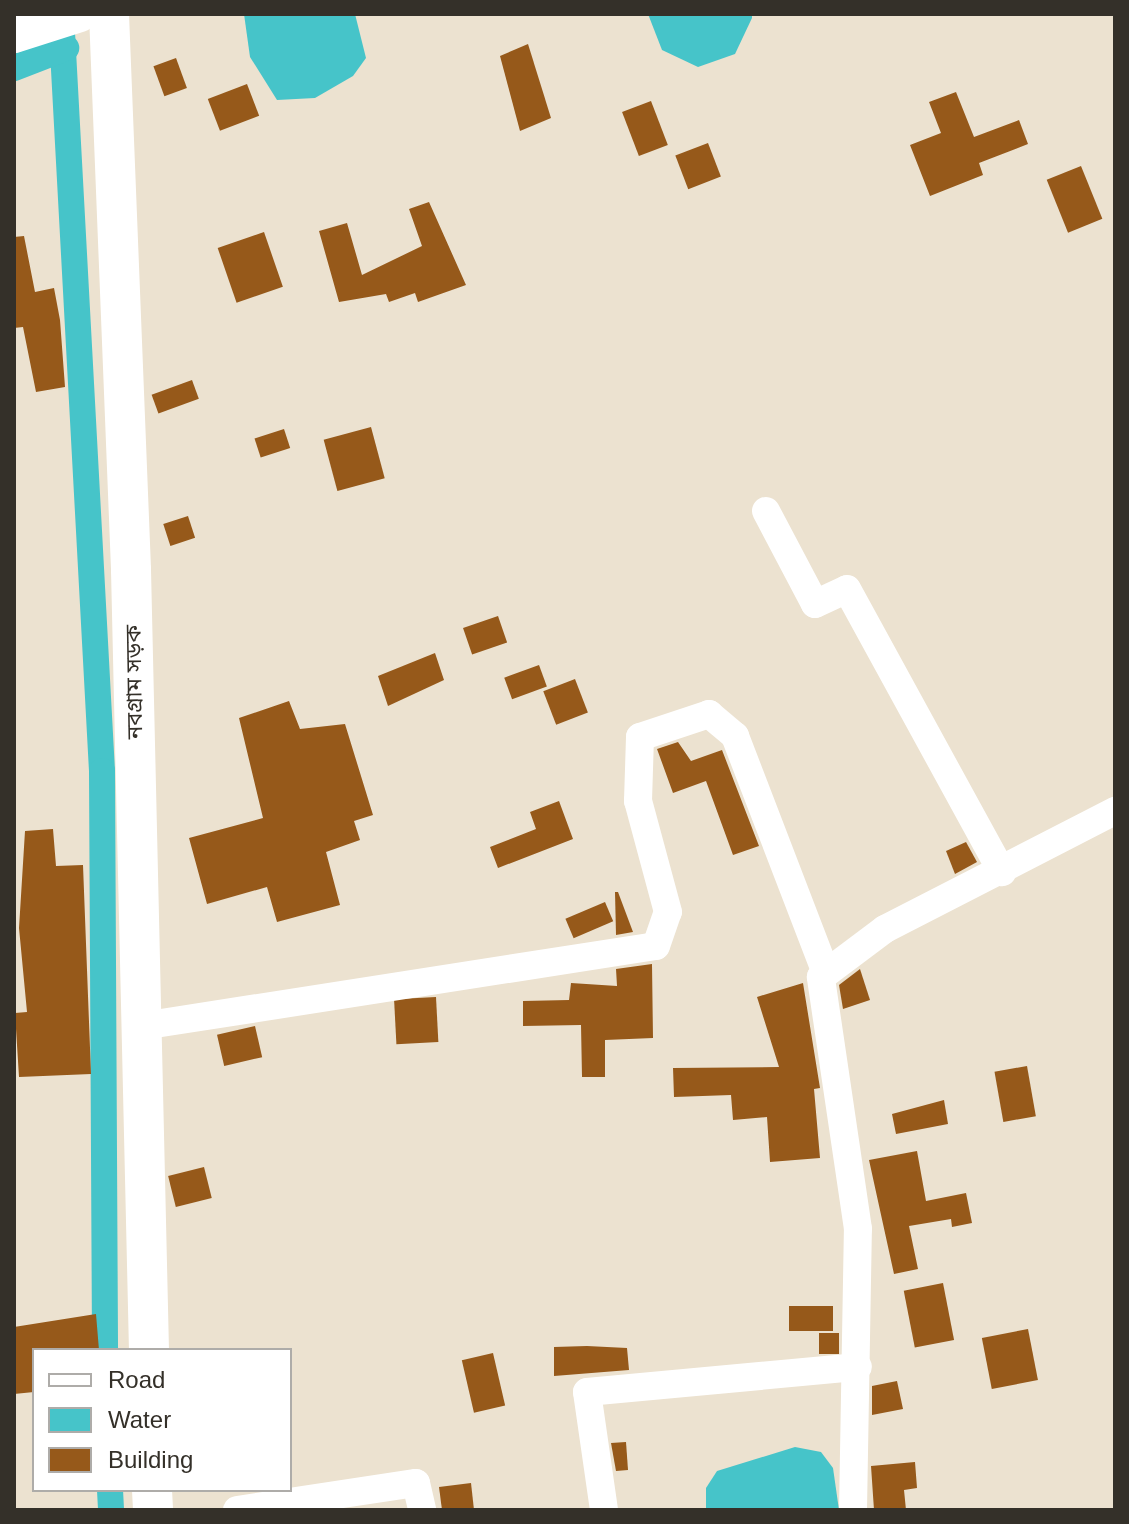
<!DOCTYPE html>
<html>
<head>
<meta charset="utf-8">
<style>
  body { margin:0 }
  #map { position:relative; width:1129px; height:1524px; overflow:hidden; background:#ece2d0; font-family:Helvetica,"Noto Sans Bengali",sans-serif }
  div>[style] { position:absolute }
  .water>* { inset:0; background:#46c4c9 }
  .canal>* { height:26px; margin:-13px; padding:0 13px; transform-origin:13px; border-radius:13px; background:#46c4c9 }
  .building>* { inset:0; background:#96591a; transform-origin:0 0 }
  .minor>* { height:28px; margin:-14px; padding:0 14px; transform-origin:14px; border-radius:14px; background:#fff }
  .tertiary>* { height:36px; margin:-18px; padding:0 18px; transform-origin:18px; border-radius:18px; background:#fff }
  .secondary>* { height:40px; margin:-20px; padding:0 20px; transform-origin:20px; border-radius:20px; background:#fff }
  span { translate:-50% -50%; white-space:nowrap; text-align:center; line-height:1.15; -webkit-text-stroke:8px #fff; paint-order:stroke }
  .street-label { font-size:22px; color:#343029 }
  .frame { position:absolute; inset:0; border:16px solid #343029; pointer-events:none }
  .legend { position:absolute; left:32px; top:1348px; width:260px; height:144px; box-sizing:border-box; background:#fff; border:2px solid #aeaca9; margin:0; padding:10px 14px; list-style:none; font-size:24px; color:#343029 }
  .legend li { display:flex; align-items:center; gap:16px; height:40px }
  .legend b { width:40px; border:2px solid #aeaca9 }
</style>
</head>
<body>
<div id="map">
  <div class="water">
    <div style="clip-path:polygon(244px 14px,355px 14px,366px 58px,353px 76px,315px 98px,277px 100px,250px 57px)"></div>
    <div style="clip-path:polygon(648px 14px,752px 14px,752px 18px,735px 54px,698px 67px,662px 50px)"></div>
    <div style="clip-path:polygon(795px 1447px,821px 1452px,833px 1468px,839px 1510px,706px 1510px,706px 1488px,717px 1471px)"></div>
  </div>
  <div class="canal">
    <div style="left:61px;top:14px;width:758px;rotate:86.9deg"></div>
    <div style="left:102px;top:771px;width:579px;rotate:89.7deg"></div>
    <div style="left:14px;top:68px;width:56px;rotate:-21deg"></div>
    <div style="left:110px;top:1490px;width:20px;rotate:87deg"></div>
  </div>
  <div class="building">
    <div style="clip-path:polygon(528px 44px,551px 118px,520px 131px,500px 56px)"></div>
    <div style="left:176px;top:58px;width:32px;height:24px;rotate:70deg"></div>
    <div style="left:247px;top:84px;width:34px;height:42px;rotate:69deg"></div>
    <div style="clip-path:polygon(956px 92px,974px 137px,1019px 120px,1028px 144px,979px 163px,983px 175px,930px 196px,910px 145px,941px 133px,929px 102px)"></div>
    <div style="left:651px;top:101px;width:47px;height:31px;rotate:69deg"></div>
    <div style="left:708px;top:143px;width:36px;height:35px;rotate:69deg"></div>
    <div style="left:1081px;top:166px;width:57px;height:37px;rotate:68deg"></div>
    <div style="clip-path:polygon(429px 202px,466px 285px,418px 302px,415px 293px,389px 302px,386px 294px,339px 302px,319px 231px,347px 223px,362px 275px,422px 246px,409px 209px)"></div>
    <div style="left:264px;top:232px;width:58px;height:49px;rotate:71deg"></div>
    <div style="clip-path:polygon(24px 236px,35px 292px,54px 288px,60px 320px,65px 387px,36px 392px,23px 327px,14px 328px,14px 237px)"></div>
    <div style="left:192px;top:380px;width:20px;height:43px;rotate:70deg"></div>
    <div style="left:371px;top:427px;width:53px;height:49px;rotate:75deg"></div>
    <div style="left:284px;top:429px;width:20px;height:31px;rotate:72deg"></div>
    <div style="left:188px;top:516px;width:23px;height:26px;rotate:72deg"></div>
    <div style="left:498px;top:616px;width:28px;height:37px;rotate:71deg"></div>
    <div style="clip-path:polygon(435px 653px,444px 680px,388px 706px,378px 676px)"></div>
    <div style="left:539px;top:665px;width:23px;height:37px;rotate:70deg"></div>
    <div style="left:575px;top:679px;width:36px;height:34px;rotate:69deg"></div>
    <div style="clip-path:polygon(289px 701px,300px 729px,345px 724px,373px 815px,354px 821px,360px 840px,326px 852px,340px 905px,277px 922px,267px 887px,207px 904px,189px 838px,263px 818px,239px 718px)"></div>
    <div style="clip-path:polygon(678px 742px,691px 761px,722px 750px,759px 846px,733px 855px,706px 781px,673px 793px,657px 749px)"></div>
    <div style="clip-path:polygon(559px 801px,573px 839px,498px 868px,490px 847px,536px 829px,530px 812px)"></div>
    <div style="clip-path:polygon(53px 829px,56px 866px,83px 865px,91px 1074px,19px 1077px,15px 1013px,27px 1012px,19px 928px,25px 831px)"></div>
    <div style="clip-path:polygon(966px 842px,977px 862px,955px 874px,946px 851px)"></div>
    <div style="clip-path:polygon(615px 892px,618px 892px,633px 932px,616px 935px)"></div>
    <div style="left:605px;top:902px;width:21px;height:43px;rotate:67deg"></div>
    <div style="clip-path:polygon(652px 964px,653px 1038px,605px 1040px,605px 1077px,582px 1077px,581px 1025px,523px 1026px,523px 1001px,569px 1000px,571px 983px,617px 986px,616px 969px)"></div>
    <div style="clip-path:polygon(860px 969px,870px 1000px,843px 1009px,839px 985px)"></div>
    <div style="clip-path:polygon(803px 983px,820px 1088px,814px 1089px,820px 1158px,770px 1162px,767px 1117px,733px 1120px,731px 1095px,674px 1097px,673px 1068px,779px 1067px,757px 997px)"></div>
    <div style="left:436px;top:997px;width:45px;height:42px;rotate:87deg"></div>
    <div style="left:255px;top:1026px;width:32px;height:39px;rotate:77deg"></div>
    <div style="left:1027px;top:1066px;width:51px;height:33px;rotate:80deg"></div>
    <div style="clip-path:polygon(944px 1100px,948px 1124px,896px 1134px,892px 1114px)"></div>
    <div style="clip-path:polygon(917px 1151px,926px 1201px,966px 1193px,972px 1223px,952px 1227px,951px 1219px,909px 1226px,918px 1269px,894px 1274px,869px 1160px)"></div>
    <div style="left:204px;top:1167px;width:32px;height:37px;rotate:76deg"></div>
    <div style="left:943px;top:1283px;width:58px;height:40px;rotate:79deg"></div>
    <div style="left:833px;top:1306px;width:25px;height:44px;rotate:90deg"></div>
    <div style="clip-path:polygon(96px 1314px,99px 1350px,34px 1350px,34px 1392px,14px 1394px,14px 1327px)"></div>
    <div style="left:1028px;top:1329px;width:52px;height:47px;rotate:79deg"></div>
    <div style="left:819px;top:1333px;width:20px;height:21px"></div>
    <div style="clip-path:polygon(587px 1346px,627px 1348px,629px 1370px,554px 1376px,554px 1347px)"></div>
    <div style="left:493px;top:1353px;width:54px;height:32px;rotate:77deg"></div>
    <div style="clip-path:polygon(897px 1381px,903px 1409px,872px 1415px,872px 1386px)"></div>
    <div style="clip-path:polygon(626px 1442px,628px 1470px,616px 1471px,611px 1443px)"></div>
    <div style="clip-path:polygon(915px 1462px,917px 1488px,904px 1490px,906px 1510px,874px 1510px,871px 1466px)"></div>
    <div style="clip-path:polygon(471px 1483px,474px 1510px,442px 1510px,439px 1487px)"></div>
  </div>
  <div class="minor">
    <div style="left:766px;top:511px;width:105px;rotate:62.2deg"></div>
    <div style="left:815px;top:604px;width:35px;rotate:-25deg"></div>
    <div style="left:847px;top:589px;width:323px;rotate:61.3deg"></div>
    <div style="left:142px;top:1026px;width:520px;rotate:-8.85deg"></div>
    <div style="left:656px;top:946px;width:36px;rotate:-71deg"></div>
    <div style="left:668px;top:912px;width:115px;rotate:-105.1deg"></div>
    <div style="left:638px;top:801px;width:64px;rotate:-88.2deg"></div>
    <div style="left:640px;top:737px;width:73px;rotate:-18.4deg"></div>
    <div style="left:709px;top:714px;width:34px;rotate:40deg"></div>
    <div style="left:735px;top:736px;width:252px;rotate:69deg"></div>
    <div style="left:237px;top:1510px;width:181px;rotate:-8.6deg"></div>
    <div style="left:416px;top:1483px;width:28px;rotate:77deg"></div>
    <div style="left:604px;top:1510px;width:119px;rotate:-98.2deg"></div>
    <div style="left:587px;top:1392px;width:272px;rotate:-5.3deg"></div>
    <div style="left:853px;top:1510px;width:281px;rotate:-89deg"></div>
    <div style="left:858px;top:1229px;width:255px;rotate:-98.4deg"></div>
    <div style="left:821px;top:977px;width:80px;rotate:-36.9deg"></div>
    <div style="left:885px;top:929px;width:259px;rotate:-27.2deg"></div>
  </div>
  <div class="tertiary">
    <div style="left:14px;top:35px;width:69px;rotate:-17.7deg"></div>
  </div>
  <div class="secondary">
    <div style="left:109px;top:14px;width:556px;rotate:87.73deg"></div>
    <div style="left:131px;top:570px;width:780px;rotate:88.68deg"></div>
    <div style="left:152px;top:1490px;width:20px;rotate:87deg"></div>
  </div>
  <div class="street-label">
    <span style="left:134px;top:682px;rotate:-91deg">নবগ্রাম সড়ক</span>
  </div>
  <div class="frame"></div>
  <ul class="legend">
  <li><b style="height:10px;background:#fff"></b>Road</li>
  <li><b style="height:22px;background:#46c4c9"></b>Water</li>
  <li><b style="height:22px;background:#96591a"></b>Building</li>
  </ul>
</div>
</body>
</html>
